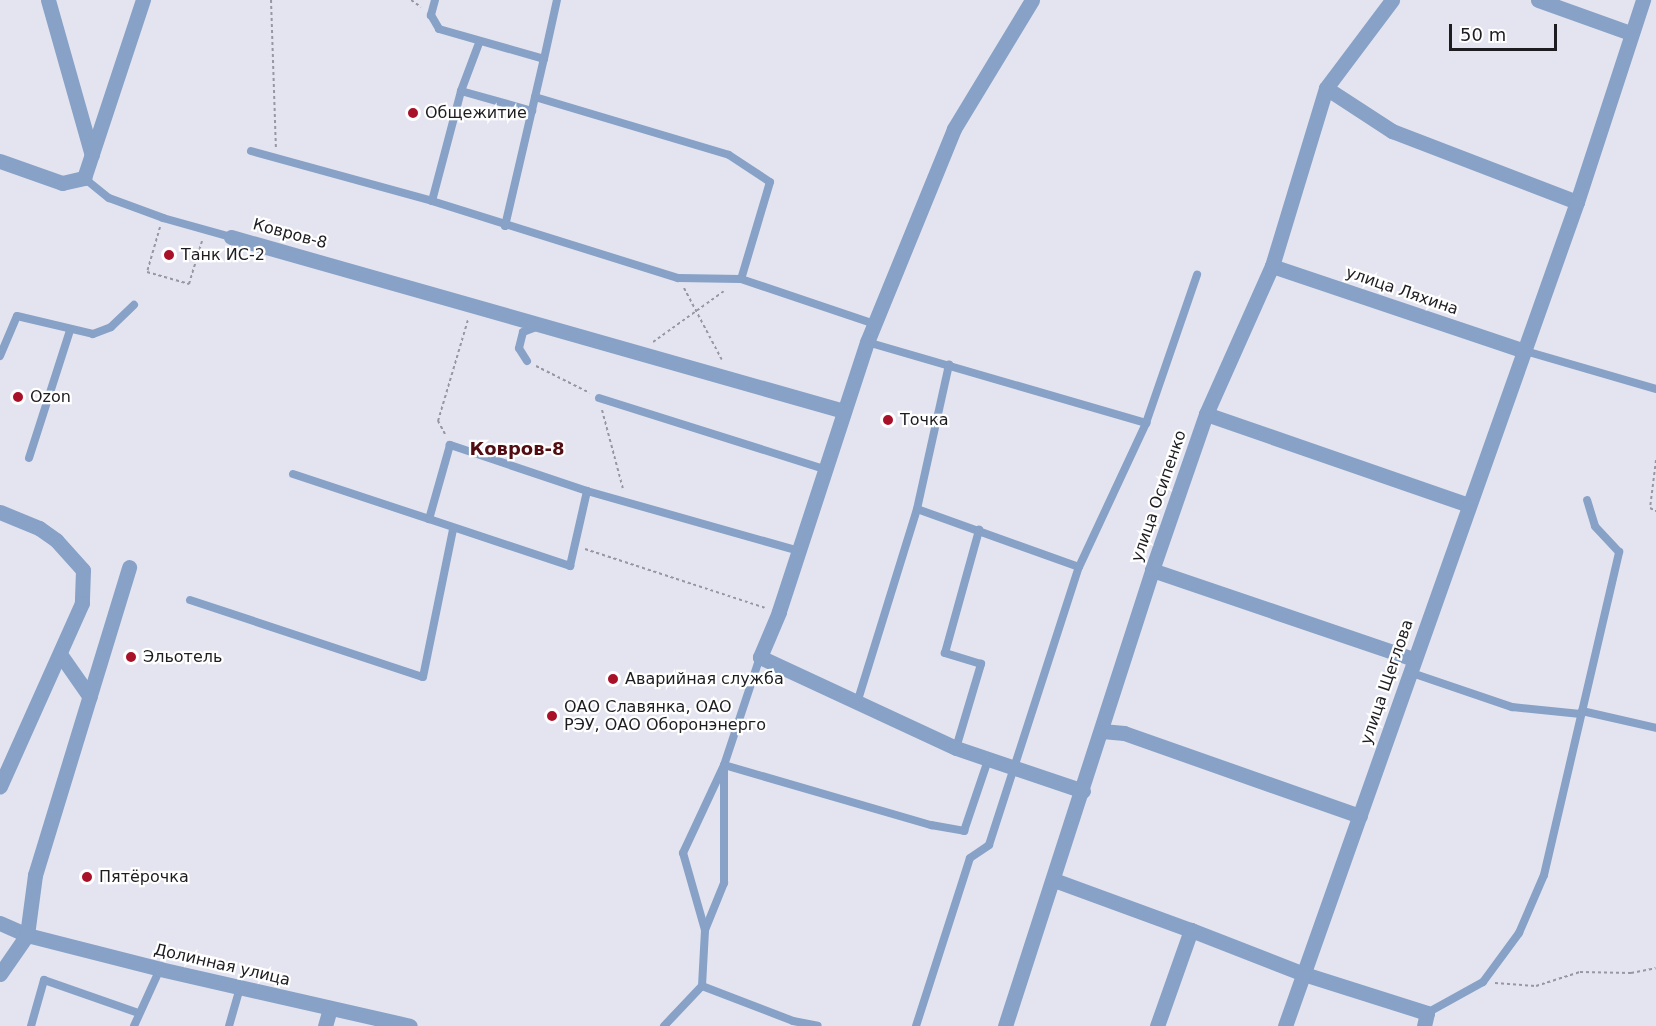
<!DOCTYPE html>
<html>
<head>
<meta charset="utf-8">
<style>
  body { margin:0 }
  #map { position:relative; width:1656px; height:1026px; overflow:hidden; background:#e3e4f0; font-family:"DejaVu Sans",sans-serif }
  div>[style] { position:absolute }
  .path>* { height:2px; margin-top:-1px; transform-origin:0; background:repeating-linear-gradient(90deg,#9697a0 0 3px,transparent 0 6px) }
  .lane>* { height:8px; margin:-4px; padding:0 4px; transform-origin:4px; border-radius:4px; background:#87a1c7 }
  .street>* { height:15px; margin:-7.5px; padding:0 7.5px; transform-origin:7.5px; border-radius:7.5px; background:#87a1c7 }
  .dots>* { width:16px; height:16px; translate:-50% -50%; box-sizing:border-box; border:3px solid #fff; border-radius:50% }
  span { translate:-50% -50%; white-space:nowrap; text-align:center; line-height:1.15; -webkit-text-stroke:4.5px #fff; paint-order:stroke }
  .poi-label { font-size:16px; color:#1d1d21 }
  .left { translate:0 -50%; text-align:left }
  .street-label { font-size:16px; color:#1d1d21 }
  .neighbourhood-label { font-size:18px; color:#520d13; font-weight:700 }
  .scale { position:absolute; left:1449px; top:24px; width:108px; height:27px; box-sizing:border-box; border:3px solid #1d1d21; border-top:0; padding-left:8px; font-size:18px; line-height:21px; white-space:nowrap; color:#1d1d21; -webkit-text-stroke:4px #fff; paint-order:stroke }
</style>
</head>
<body>
<div id="map">
  <div class="path">
    <div style="left:271px;top:0;width:147px;rotate:88.1deg"></div>
    <div style="left:411px;top:0;width:12px;rotate:35deg"></div>
    <div style="left:160px;top:227px;width:47px;rotate:106.1deg"></div>
    <div style="left:147px;top:272px;width:44px;rotate:15.9deg"></div>
    <div style="left:189px;top:284px;width:45px;rotate:-73.2deg"></div>
    <div style="left:684px;top:288px;width:81px;rotate:62.2deg"></div>
    <div style="left:653px;top:342px;width:87px;rotate:-35.7deg"></div>
    <div style="left:536px;top:366px;width:60px;rotate:26.6deg"></div>
    <div style="left:602px;top:410px;width:82px;rotate:75.1deg"></div>
    <div style="left:445px;top:434px;width:15px;rotate:-118deg"></div>
    <div style="left:438px;top:421px;width:105px;rotate:-73.5deg"></div>
    <div style="left:1656px;top:460px;width:48px;rotate:97.1deg"></div>
    <div style="left:1650px;top:508px;width:7px;rotate:27deg"></div>
    <div style="left:585px;top:549px;width:189px;rotate:18.1deg"></div>
    <div style="left:1495px;top:983px;width:41px;rotate:4.2deg"></div>
    <div style="left:1536px;top:986px;width:46px;rotate:-17.7deg"></div>
    <div style="left:1580px;top:972px;width:51px;rotate:1.1deg"></div>
    <div style="left:1631px;top:973px;width:25px;rotate:-11deg"></div>
  </div>
  <div class="lane">
    <div style="left:435px;top:0;width:16px;rotate:105deg"></div>
    <div style="left:431px;top:15px;width:16px;rotate:60deg"></div>
    <div style="left:439px;top:29px;width:109px;rotate:15.9deg"></div>
    <div style="left:544px;top:59px;width:60px;rotate:-77.6deg"></div>
    <div style="left:461px;top:91px;width:74px;rotate:15.7deg"></div>
    <div style="left:535px;top:97px;width:202px;rotate:16.6deg"></div>
    <div style="left:729px;top:155px;width:49px;rotate:33.4deg"></div>
    <div style="left:770px;top:182px;width:101px;rotate:106.6deg"></div>
    <div style="left:251px;top:151px;width:188px;rotate:15.4deg"></div>
    <div style="left:432px;top:201px;width:258px;rotate:17.4deg"></div>
    <div style="left:678px;top:278px;width:63px;rotate:0.9deg"></div>
    <div style="left:741px;top:279px;width:141px;rotate:18.6deg"></div>
    <div style="left:84px;top:178px;width:32px;rotate:39deg"></div>
    <div style="left:109px;top:198px;width:58px;rotate:20.3deg"></div>
    <div style="left:163px;top:218px;width:71px;rotate:15.6deg"></div>
    <div style="left:432px;top:201px;width:114px;rotate:-75.2deg"></div>
    <div style="left:461px;top:91px;width:51px;rotate:-69.4deg"></div>
    <div style="left:505px;top:226px;width:171px;rotate:-76.9deg"></div>
    <div style="left:867px;top:342px;width:291px;rotate:16.2deg"></div>
    <div style="left:1522px;top:350px;width:140px;rotate:16.2deg"></div>
    <div style="left:0;top:356px;width:43px;rotate:-67deg"></div>
    <div style="left:17px;top:316px;width:78px;rotate:13.3deg"></div>
    <div style="left:93px;top:334px;width:19px;rotate:-21deg"></div>
    <div style="left:111px;top:327px;width:32px;rotate:-44deg"></div>
    <div style="left:527px;top:361px;width:15px;rotate:-122deg"></div>
    <div style="left:519px;top:348px;width:16px;rotate:-76deg"></div>
    <div style="left:523px;top:332px;width:17px;rotate:-21deg"></div>
    <div style="left:599px;top:398px;width:236px;rotate:17.5deg"></div>
    <div style="left:29px;top:458px;width:134px;rotate:-72.2deg"></div>
    <div style="left:293px;top:474px;width:143px;rotate:18.3deg"></div>
    <div style="left:587px;top:491px;width:145px;rotate:-161.4deg"></div>
    <div style="left:450px;top:445px;width:77px;rotate:105.8deg"></div>
    <div style="left:429px;top:519px;width:149px;rotate:18.4deg"></div>
    <div style="left:570px;top:566px;width:77px;rotate:-77.2deg"></div>
    <div style="left:587px;top:491px;width:220px;rotate:15.8deg"></div>
    <div style="left:917px;top:509px;width:172px;rotate:19.7deg"></div>
    <div style="left:190px;top:600px;width:245px;rotate:18.3deg"></div>
    <div style="left:423px;top:677px;width:151px;rotate:-78.5deg"></div>
    <div style="left:760px;top:657px;width:114px;rotate:108.4deg"></div>
    <div style="left:724px;top:765px;width:216px;rotate:16.2deg"></div>
    <div style="left:931px;top:825px;width:34px;rotate:10deg"></div>
    <div style="left:964px;top:831px;width:75px;rotate:-71.3deg"></div>
    <div style="left:1409px;top:672px;width:109px;rotate:18.8deg"></div>
    <div style="left:1512px;top:707px;width:69px;rotate:5.8deg"></div>
    <div style="left:857px;top:703px;width:203px;rotate:-72.8deg"></div>
    <div style="left:917px;top:509px;width:148px;rotate:-77.5deg"></div>
    <div style="left:1582px;top:711px;width:76px;rotate:12.9deg"></div>
    <div style="left:956px;top:748px;width:88px;rotate:-73.4deg"></div>
    <div style="left:981px;top:664px;width:38px;rotate:-163deg"></div>
    <div style="left:945px;top:653px;width:128px;rotate:-74.5deg"></div>
    <div style="left:705px;top:930px;width:51px;rotate:-68deg"></div>
    <div style="left:724px;top:883px;width:116px;rotate:-90deg"></div>
    <div style="left:702px;top:986px;width:97px;rotate:21deg"></div>
    <div style="left:793px;top:1021px;width:25px;rotate:11deg"></div>
    <div style="left:1427px;top:1013px;width:64px;rotate:-29deg"></div>
    <div style="left:1483px;top:982px;width:61px;rotate:-53.7deg"></div>
    <div style="left:1519px;top:933px;width:63px;rotate:-66.7deg"></div>
    <div style="left:1544px;top:875px;width:332px;rotate:-76.9deg"></div>
    <div style="left:1619px;top:552px;width:35px;rotate:-133deg"></div>
    <div style="left:1595px;top:526px;width:27px;rotate:-107deg"></div>
    <div style="left:31px;top:1026px;width:48px;rotate:-74.2deg"></div>
    <div style="left:44px;top:980px;width:100px;rotate:19.3deg"></div>
    <div style="left:134px;top:1026px;width:63px;rotate:-65.5deg"></div>
    <div style="left:229px;top:1026px;width:40px;rotate:-74deg"></div>
    <div style="left:664px;top:1026px;width:55px;rotate:-46.5deg"></div>
    <div style="left:702px;top:986px;width:56px;rotate:-86.9deg"></div>
    <div style="left:705px;top:930px;width:80px;rotate:-105.9deg"></div>
    <div style="left:683px;top:853px;width:97px;rotate:-65deg"></div>
    <div style="left:916px;top:1026px;width:176px;rotate:-72.2deg"></div>
    <div style="left:970px;top:858px;width:23px;rotate:-34deg"></div>
    <div style="left:989px;top:845px;width:292px;rotate:-72.1deg"></div>
    <div style="left:1079px;top:567px;width:159px;rotate:-65deg"></div>
    <div style="left:1146px;top:423px;width:157px;rotate:-71deg"></div>
  </div>
  <div class="street">
    <div style="left:48px;top:0;width:161px;rotate:74.2deg"></div>
    <div style="left:1032px;top:0;width:151px;rotate:121.2deg"></div>
    <div style="left:954px;top:129px;width:230px;rotate:112.2deg"></div>
    <div style="left:867px;top:342px;width:284px;rotate:108.1deg"></div>
    <div style="left:779px;top:612px;width:49px;rotate:112.9deg"></div>
    <div style="left:760px;top:657px;width:216px;rotate:24.9deg"></div>
    <div style="left:956px;top:748px;width:134px;rotate:18.7deg"></div>
    <div style="left:1538px;top:0;width:98px;rotate:19.7deg"></div>
    <div style="left:1326px;top:88px;width:79px;rotate:33.1deg"></div>
    <div style="left:1392px;top:131px;width:198px;rotate:21deg"></div>
    <div style="left:0;top:161px;width:66px;rotate:19.5deg"></div>
    <div style="left:62px;top:183px;width:23px;rotate:-13deg"></div>
    <div style="left:84px;top:178px;width:188px;rotate:-71.7deg"></div>
    <div style="left:231px;top:237px;width:637px;rotate:15.85deg"></div>
    <div style="left:1272px;top:266px;width:263px;rotate:18.6deg"></div>
    <div style="left:1206px;top:414px;width:278px;rotate:19.1deg"></div>
    <div style="left:0;top:512px;width:42px;rotate:22.3deg"></div>
    <div style="left:39px;top:528px;width:21px;rotate:35deg"></div>
    <div style="left:56px;top:540px;width:40px;rotate:48deg"></div>
    <div style="left:83px;top:570px;width:33px;rotate:92deg"></div>
    <div style="left:82px;top:603px;width:201px;rotate:114.1deg"></div>
    <div style="left:1152px;top:570px;width:277px;rotate:18.8deg"></div>
    <div style="left:60px;top:654px;width:52px;rotate:55.1deg"></div>
    <div style="left:1102px;top:731px;width:22px;rotate:5deg"></div>
    <div style="left:1124px;top:733px;width:250px;rotate:19.4deg"></div>
    <div style="left:1054px;top:880px;width:146px;rotate:20.1deg"></div>
    <div style="left:0;top:923px;width:30px;rotate:24deg"></div>
    <div style="left:27px;top:935px;width:137px;rotate:14.3deg"></div>
    <div style="left:160px;top:969px;width:256px;rotate:12.8deg"></div>
    <div style="left:0;top:974px;width:47px;rotate:-55.3deg"></div>
    <div style="left:27px;top:935px;width:61px;rotate:-82.4deg"></div>
    <div style="left:35px;top:875px;width:322px;rotate:-73deg"></div>
    <div style="left:325px;top:1026px;width:18px;rotate:-74deg"></div>
    <div style="left:1005px;top:1026px;width:479px;rotate:-72.1deg"></div>
    <div style="left:1152px;top:570px;width:165px;rotate:-70.9deg"></div>
    <div style="left:1206px;top:414px;width:162px;rotate:-66deg"></div>
    <div style="left:1272px;top:266px;width:186px;rotate:-73.1deg"></div>
    <div style="left:1326px;top:88px;width:110px;rotate:-53.1deg"></div>
    <div style="left:1157px;top:1026px;width:102px;rotate:-70.5deg"></div>
    <div style="left:1191px;top:930px;width:121px;rotate:21.3deg"></div>
    <div style="left:1304px;top:974px;width:129px;rotate:17.6deg"></div>
    <div style="left:1427px;top:1013px;width:13px;rotate:103deg"></div>
    <div style="left:1285px;top:1026px;width:874px;rotate:-70.49deg"></div>
    <div style="left:1577px;top:202px;width:213px;rotate:-71.9deg"></div>
  </div>
  <div class="dots">
    <div style="left:413px;top:113px;background:#a81128"></div>
    <div style="left:169px;top:255px;background:#a81128"></div>
    <div style="left:18px;top:397px;background:#a81128"></div>
    <div style="left:888px;top:420px;background:#a81128"></div>
    <div style="left:131px;top:657px;background:#a81128"></div>
    <div style="left:613px;top:679px;background:#a81128"></div>
    <div style="left:552px;top:716px;background:#a81128"></div>
    <div style="left:87px;top:877px;background:#a81128"></div>
  </div>
  <div class="poi-label">
    <span class="left" style="left:425px;top:113px">Общежитие</span>
    <span class="left" style="left:181px;top:255px">Танк ИС-2</span>
    <span class="left" style="left:30px;top:397px">Ozon</span>
    <span class="left" style="left:900px;top:420px">Точка</span>
    <span class="left" style="left:143px;top:657px">Эльотель</span>
    <span class="left" style="left:625px;top:679px">Аварийная служба</span>
    <span class="left" style="left:564px;top:716px">ОАО Славянка, ОАО<br>РЭУ, ОАО Оборонэнерго</span>
    <span class="left" style="left:99px;top:877px">Пятёрочка</span>
  </div>
  <div class="street-label">
    <span style="left:290px;top:234px;rotate:15deg">Ковров-8</span>
    <span style="left:1402px;top:291px;rotate:19deg">улица Ляхина</span>
    <span style="left:1159px;top:496px;rotate:-71deg">улица Осипенко</span>
    <span style="left:1387px;top:682px;rotate:-71deg">улица Щеглова</span>
    <span style="left:222px;top:965px;rotate:13deg">Долинная улица</span>
  </div>
  <div class="neighbourhood-label">
    <span style="left:517px;top:449px">Ковров-8</span>
  </div>
  <div class="scale">50 m</div>
</div>
</body>
</html>
